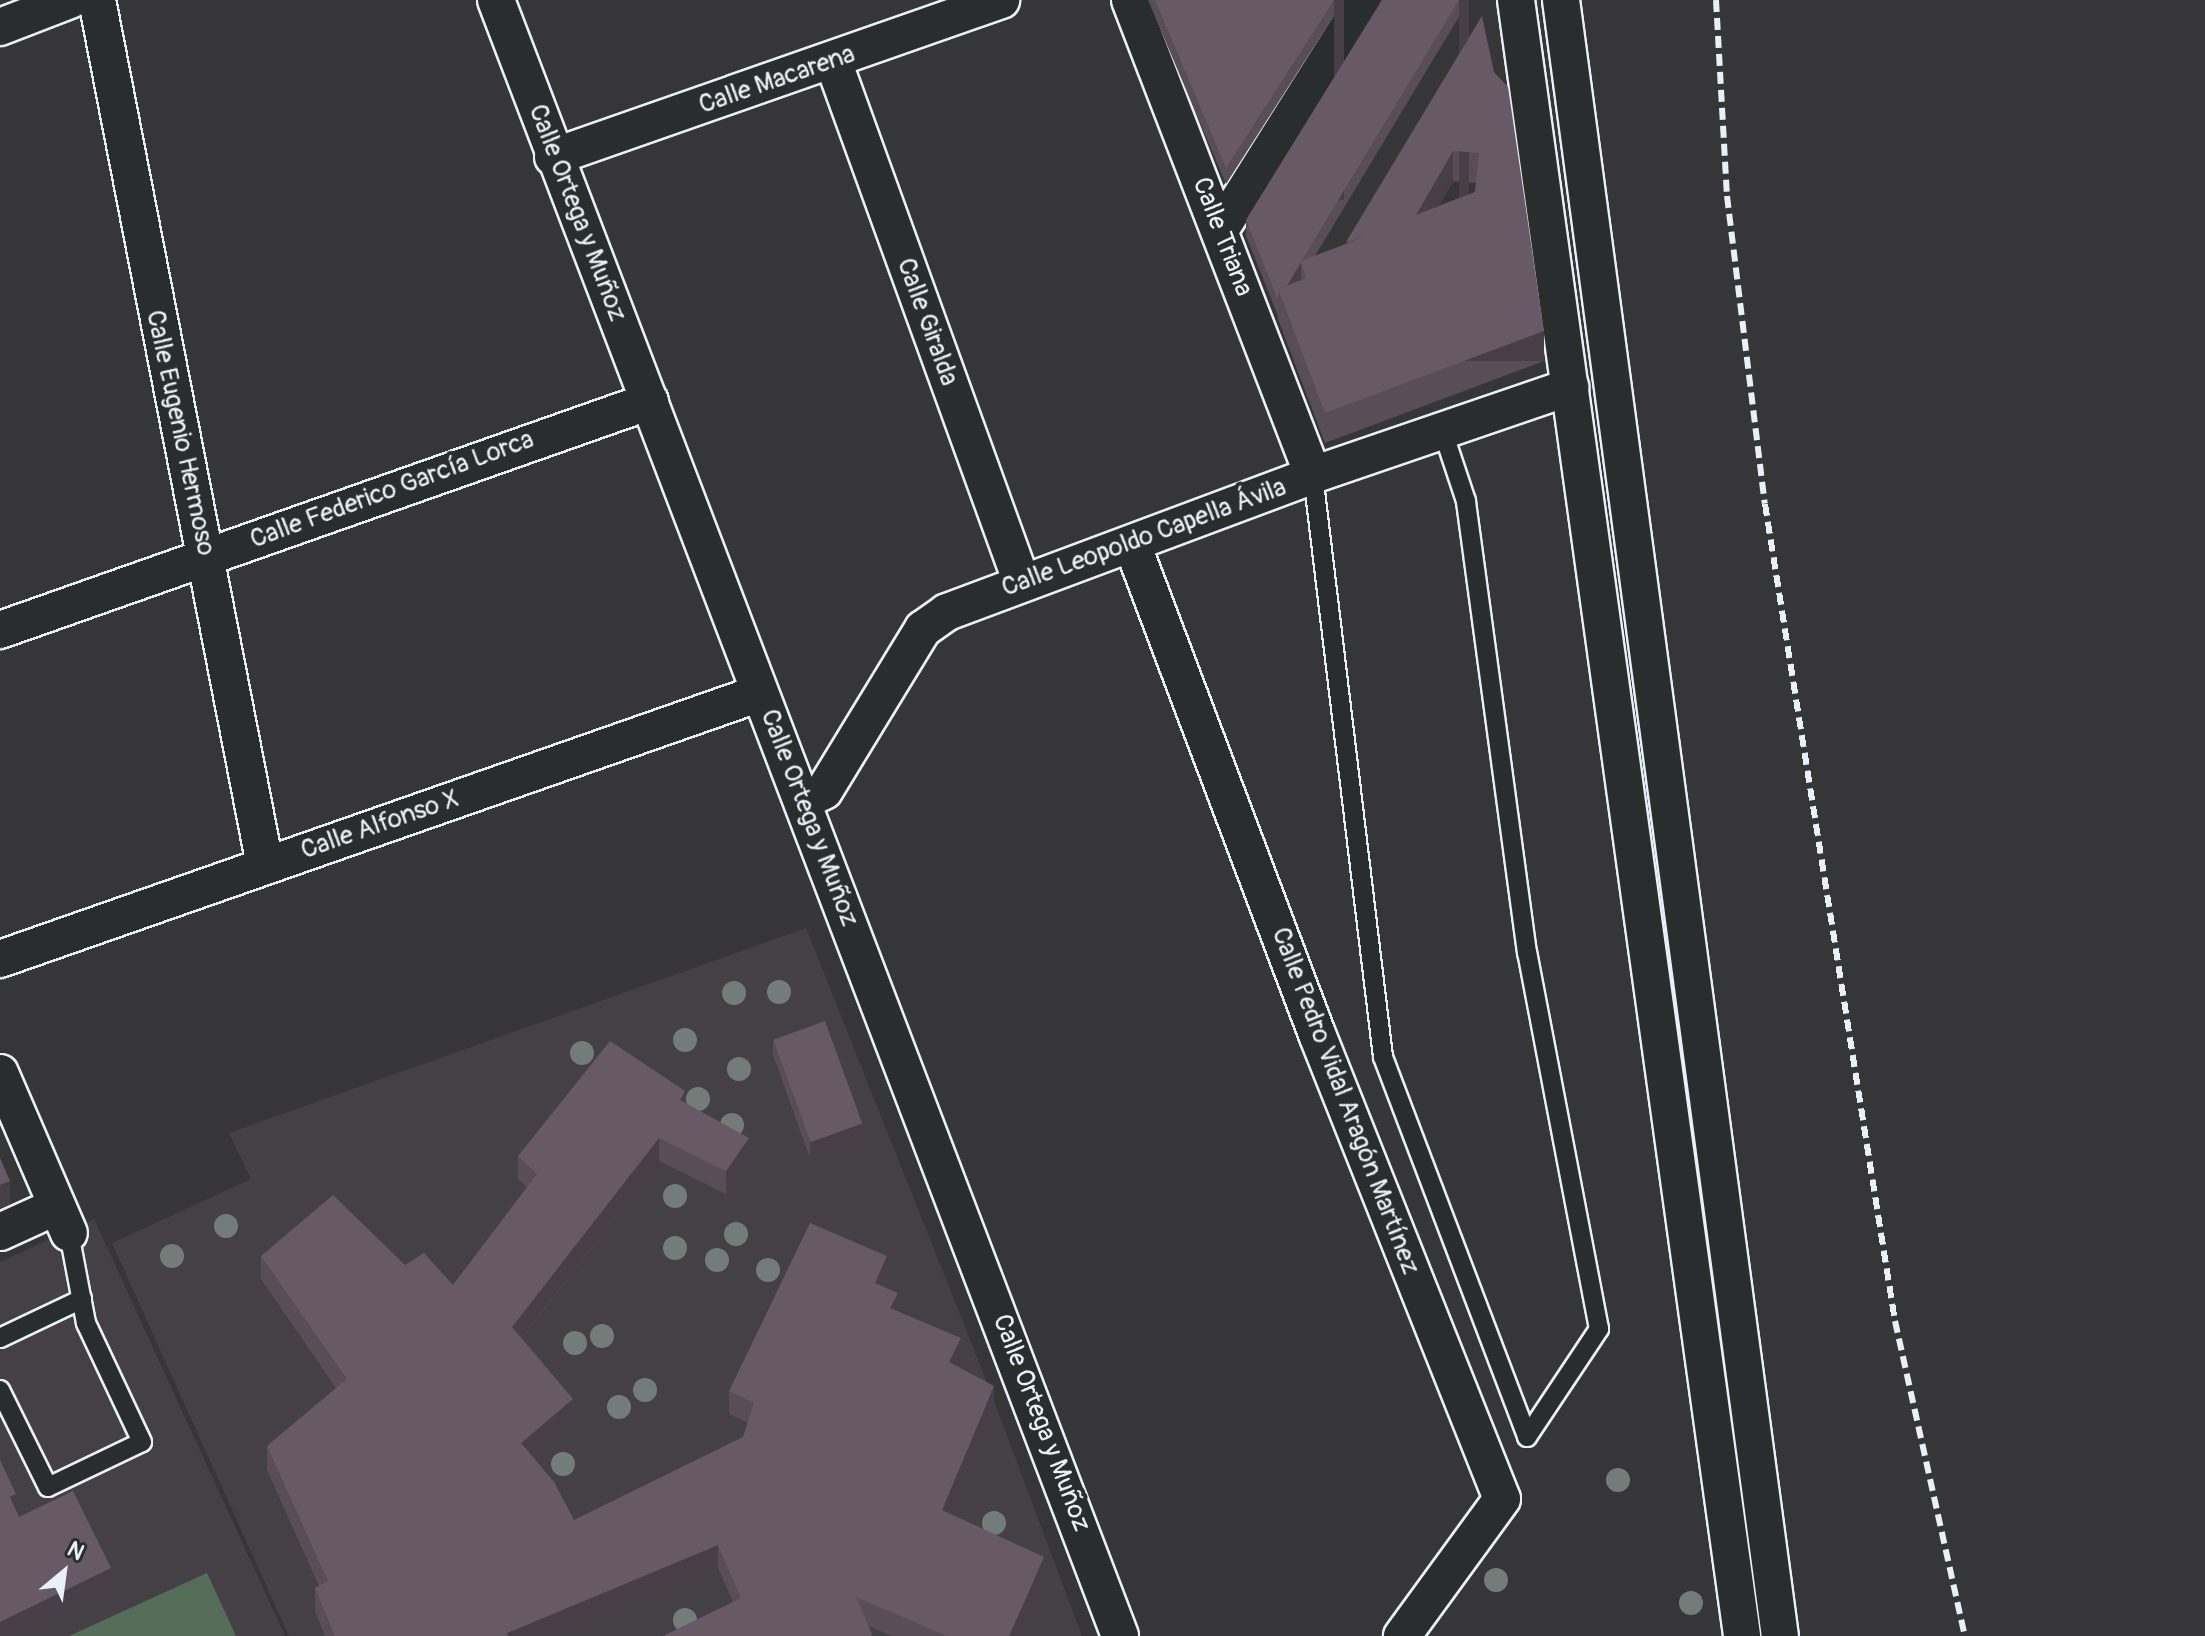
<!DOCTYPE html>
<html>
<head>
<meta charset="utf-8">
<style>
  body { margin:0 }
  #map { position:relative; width:2205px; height:1636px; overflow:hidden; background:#363639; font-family:Pangolin,sans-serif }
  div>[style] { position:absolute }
  .built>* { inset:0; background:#454046 }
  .green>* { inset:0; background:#556c59 }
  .roads { filter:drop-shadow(2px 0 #e8f1f8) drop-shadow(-2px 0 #e8f1f8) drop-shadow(0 2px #e8f1f8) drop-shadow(0 -2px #e8f1f8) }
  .service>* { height:18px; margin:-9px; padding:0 9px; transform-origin:9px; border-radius:9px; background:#2a2d2e }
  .minor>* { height:36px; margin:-18px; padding:0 18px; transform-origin:18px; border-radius:18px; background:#2a2d2e }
  .rail>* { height:6px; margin-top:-3px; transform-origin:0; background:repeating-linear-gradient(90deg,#e8f1f8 0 12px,transparent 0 18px) }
  .trees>* { width:24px; height:24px; margin:-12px; border-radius:50%; background:#747c7a }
  .wall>* { inset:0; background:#594d58 }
  .shaded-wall>* { inset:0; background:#483e47; transform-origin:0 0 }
  .building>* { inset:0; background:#675966; transform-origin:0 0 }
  span { translate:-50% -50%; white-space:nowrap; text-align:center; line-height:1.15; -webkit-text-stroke:8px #2a2d2e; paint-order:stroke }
  .street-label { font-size:26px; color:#e8f1f8 }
  .north { position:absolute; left:24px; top:1532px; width:80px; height:80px; -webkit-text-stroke:6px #2a2d2e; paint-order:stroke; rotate:29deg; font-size:22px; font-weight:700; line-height:32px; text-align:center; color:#e8f1f8 }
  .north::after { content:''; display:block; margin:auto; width:28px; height:36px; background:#e8f1f8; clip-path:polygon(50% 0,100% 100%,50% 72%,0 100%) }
</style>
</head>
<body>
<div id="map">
  <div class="built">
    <div style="clip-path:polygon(806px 928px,988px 1385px,1082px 1636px,289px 1636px,112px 1243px,251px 1179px,229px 1133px)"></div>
    <div style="clip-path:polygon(94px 1219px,285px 1636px,0 1636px,0 1262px)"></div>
  </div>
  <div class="green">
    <div style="clip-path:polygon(207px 1573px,236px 1636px,69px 1636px)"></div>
  </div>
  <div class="roads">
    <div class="service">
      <div style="left:1313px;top:475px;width:586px;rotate:83.14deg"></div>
      <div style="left:1383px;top:1057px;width:406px;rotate:69.2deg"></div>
      <div style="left:1527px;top:1437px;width:130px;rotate:-56.3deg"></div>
      <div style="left:1599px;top:1329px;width:383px;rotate:-100.8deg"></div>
      <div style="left:1527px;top:953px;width:456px;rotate:-97.7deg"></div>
      <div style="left:1466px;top:501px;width:73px;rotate:-108.4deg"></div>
      <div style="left:0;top:1338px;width:91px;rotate:-25.4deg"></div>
      <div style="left:0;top:1390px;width:108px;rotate:63.7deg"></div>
      <div style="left:48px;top:1487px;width:104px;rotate:-25.6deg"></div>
      <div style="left:142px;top:1442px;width:132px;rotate:-115.2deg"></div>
      <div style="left:86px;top:1323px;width:92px;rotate:-100.7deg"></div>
    </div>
    <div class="minor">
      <div style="left:97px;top:0;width:881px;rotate:79.01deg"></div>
      <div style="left:496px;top:0;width:1751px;rotate:69.12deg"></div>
      <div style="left:1130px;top:0;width:509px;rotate:68.93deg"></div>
      <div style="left:1516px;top:0;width:1652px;rotate:82.13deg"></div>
      <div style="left:1561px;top:0;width:1651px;rotate:82.38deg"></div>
      <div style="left:0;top:27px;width:75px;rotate:-21.1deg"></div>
      <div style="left:833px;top:61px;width:555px;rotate:70.1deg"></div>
      <div style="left:553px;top:157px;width:475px;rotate:-19.3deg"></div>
      <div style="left:1220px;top:230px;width:272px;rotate:-57.8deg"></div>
      <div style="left:1132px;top:544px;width:524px;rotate:69.32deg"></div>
      <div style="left:1317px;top:1034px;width:500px;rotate:68.3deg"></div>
      <div style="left:1502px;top:1499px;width:170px;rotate:126.1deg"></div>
      <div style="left:0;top:630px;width:689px;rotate:-19.41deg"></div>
      <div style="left:804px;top:801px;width:22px;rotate:-27deg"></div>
      <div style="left:824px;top:791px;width:190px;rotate:-58.6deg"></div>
      <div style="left:923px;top:629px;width:29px;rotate:-35deg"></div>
      <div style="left:947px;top:612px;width:391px;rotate:-20.5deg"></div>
      <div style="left:1313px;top:475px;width:272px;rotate:-18.9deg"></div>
      <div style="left:0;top:959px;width:805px;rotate:-19.29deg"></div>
      <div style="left:0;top:1073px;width:174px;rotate:66.7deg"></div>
      <div style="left:0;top:1232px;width:60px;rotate:-24.4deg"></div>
    </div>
  </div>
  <div class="rail">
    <div style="left:1716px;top:0;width:196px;rotate:86.8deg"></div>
    <div style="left:1727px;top:196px;width:310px;rotate:83deg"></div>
    <div style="left:1765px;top:504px;width:827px;rotate:80.96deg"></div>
    <div style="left:1895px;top:1321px;width:323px;rotate:77.5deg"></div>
  </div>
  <div class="trees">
    <div style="left:779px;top:992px"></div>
    <div style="left:734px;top:993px"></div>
    <div style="left:685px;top:1040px"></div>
    <div style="left:582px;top:1053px"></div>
    <div style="left:739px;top:1069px"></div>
    <div style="left:698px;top:1099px"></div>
    <div style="left:732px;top:1125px"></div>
    <div style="left:675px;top:1196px"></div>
    <div style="left:226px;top:1226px"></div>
    <div style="left:736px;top:1234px"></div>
    <div style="left:675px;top:1248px"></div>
    <div style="left:172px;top:1256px"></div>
    <div style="left:717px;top:1260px"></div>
    <div style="left:768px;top:1270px"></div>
    <div style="left:602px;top:1336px"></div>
    <div style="left:575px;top:1343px"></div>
    <div style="left:645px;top:1390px"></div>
    <div style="left:619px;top:1407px"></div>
    <div style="left:563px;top:1464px"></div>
    <div style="left:1618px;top:1480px"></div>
    <div style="left:994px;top:1523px"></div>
    <div style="left:1496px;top:1580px"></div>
    <div style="left:1691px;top:1603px"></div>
    <div style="left:685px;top:1620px"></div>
  </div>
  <div class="wall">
    <div style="clip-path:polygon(1148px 0,1344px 0,1226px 184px)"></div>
    <div style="clip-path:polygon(evenodd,1382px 0,1469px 0,1315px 256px,1346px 244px,1482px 16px,1544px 361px,1325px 443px,1278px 319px,1278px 316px,1246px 236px,1246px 220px,1382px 0,1453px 181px,1476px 183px,1475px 192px,1438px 206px,1453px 181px)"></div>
    <div style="clip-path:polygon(773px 1040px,862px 1139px,810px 1158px,773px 1055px)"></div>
    <div style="clip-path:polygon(685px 1102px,749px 1161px,726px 1194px,659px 1161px,522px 1338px,573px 1422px,533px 1456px,574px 1520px,743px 1437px,748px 1423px,729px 1414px,729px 1391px,887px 1280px,884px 1287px,898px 1311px,961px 1361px,958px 1367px,994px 1409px,950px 1514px,1044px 1580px,1020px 1636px,892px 1636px,869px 1626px,872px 1636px,733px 1602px,718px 1568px,555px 1636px,325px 1636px,315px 1611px,315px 1588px,319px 1586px,267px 1470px,267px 1446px,336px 1388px,261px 1279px,261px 1256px,405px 1265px,453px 1285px,527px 1187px,518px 1179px,518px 1156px)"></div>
  </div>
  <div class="shaded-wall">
    <div style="left:1334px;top:0;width:10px;height:200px"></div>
    <div style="left:1459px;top:0;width:10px;height:307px"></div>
    <div style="clip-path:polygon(1453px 151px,1453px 181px,1416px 246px,1416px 215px)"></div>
    <div style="clip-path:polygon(1301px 263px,1301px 279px,1284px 306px,1281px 297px)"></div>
    <div style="left:1544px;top:331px;width:30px;height:234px;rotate:90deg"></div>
    <div style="clip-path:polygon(862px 1123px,862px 1139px,810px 1158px,810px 1142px)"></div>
    <div style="clip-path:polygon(659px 1138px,659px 1161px,512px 1350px,512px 1327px)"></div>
    <div style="clip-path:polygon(749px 1138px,749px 1161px,726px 1194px,726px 1171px)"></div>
    <div style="clip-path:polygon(10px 1181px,10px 1204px,0 1208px,0 1185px)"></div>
    <div style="clip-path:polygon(887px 1256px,887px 1280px,875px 1306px,875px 1283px)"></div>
    <div style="clip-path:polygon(898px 1293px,898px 1316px,890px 1308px)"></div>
    <div style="clip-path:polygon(961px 1338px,961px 1361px,949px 1386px,949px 1362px)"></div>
    <div style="clip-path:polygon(994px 1386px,994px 1409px,942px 1534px,942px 1510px)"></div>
    <div style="clip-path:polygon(573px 1399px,573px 1422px,521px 1466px,521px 1443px)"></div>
    <div style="clip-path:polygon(16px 1494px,16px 1517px,10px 1497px)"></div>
    <div style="clip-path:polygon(718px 1545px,718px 1568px,555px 1636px,507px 1636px,507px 1633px)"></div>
    <div style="clip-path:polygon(1044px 1557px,1044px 1580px,1020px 1636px,1009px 1636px)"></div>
    <div style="clip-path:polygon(111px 1568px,111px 1591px,19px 1636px,0 1636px,0 1622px)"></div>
  </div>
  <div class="building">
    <div style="clip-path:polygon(1155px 0,1334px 0,1226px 168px)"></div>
    <div style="clip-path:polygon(1382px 0,1459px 0,1287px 285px,1278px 289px,1278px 300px,1246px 220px)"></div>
    <div style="clip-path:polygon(evenodd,1482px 16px,1494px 72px,1508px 87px,1544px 331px,1325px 413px,1278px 289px,1306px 278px,1301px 261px,1364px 237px,1346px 242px,1482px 16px,1453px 151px,1479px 153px,1475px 192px,1416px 215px,1453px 151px)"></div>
    <div style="left:825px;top:1021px;width:109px;height:55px;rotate:70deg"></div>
    <div style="clip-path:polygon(610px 1041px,685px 1091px,680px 1100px,749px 1138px,726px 1171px,659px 1138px,512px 1327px,573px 1399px,521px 1443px,554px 1482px,574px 1520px,743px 1437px,754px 1403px,729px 1391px,810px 1223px,887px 1256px,875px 1283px,898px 1293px,890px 1308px,961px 1338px,949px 1362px,994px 1386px,942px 1510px,1044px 1557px,1009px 1636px,947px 1636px,856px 1597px,872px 1634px,871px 1636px,663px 1636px,741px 1598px,718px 1545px,507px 1633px,508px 1636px,335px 1636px,315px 1588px,328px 1581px,267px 1446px,347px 1379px,261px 1256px,333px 1195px,405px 1265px,424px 1253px,453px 1285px,537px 1174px,518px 1156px)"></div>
    <div style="clip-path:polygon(0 1158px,10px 1181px,0 1185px)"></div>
    <div style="clip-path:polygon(0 1460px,16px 1494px,10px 1497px,19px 1517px,73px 1491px,111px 1568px,0 1622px)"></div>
  </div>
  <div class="street-label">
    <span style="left:777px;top:80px;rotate:-19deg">Calle Macarena</span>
    <span style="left:577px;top:213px;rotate:69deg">Calle Ortega y Muñoz</span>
    <span style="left:1222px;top:237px;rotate:69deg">Calle Triana</span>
    <span style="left:927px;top:322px;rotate:70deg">Calle Giralda</span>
    <span style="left:180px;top:433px;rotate:78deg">Calle Eugenio Hermoso</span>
    <span style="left:392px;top:490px;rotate:-20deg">Calle Federico García Lorca</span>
    <span style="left:1144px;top:538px;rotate:-20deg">Calle Leopoldo Capella Ávila</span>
    <span style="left:809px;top:818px;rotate:69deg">Calle Ortega y Muñoz</span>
    <span style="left:380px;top:825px;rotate:-19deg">Calle Alfonso X</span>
    <span style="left:1345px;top:1101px;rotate:69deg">Calle Pedro Vidal Aragón Martínez</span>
    <span style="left:1041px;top:1423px;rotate:69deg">Calle Ortega y Muñoz</span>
  </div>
  <div class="north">N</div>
</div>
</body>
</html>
